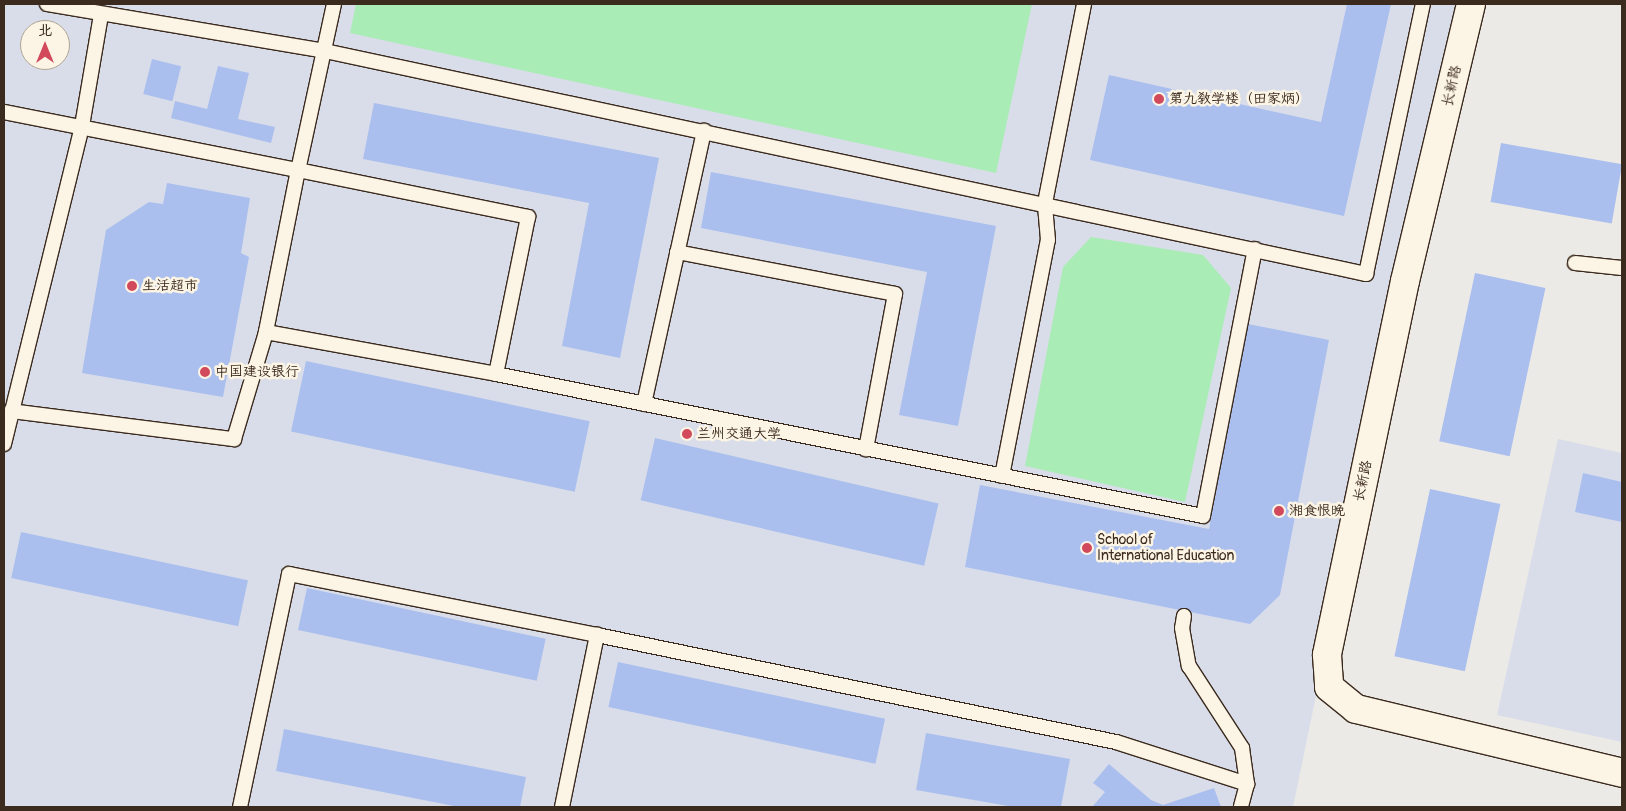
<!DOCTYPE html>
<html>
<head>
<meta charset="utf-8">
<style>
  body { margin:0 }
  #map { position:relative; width:1626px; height:811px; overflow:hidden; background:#eceae7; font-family:Pangolin,"LXGW WenKai TC",sans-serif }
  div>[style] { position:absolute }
  .built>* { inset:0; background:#d8dde9 }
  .green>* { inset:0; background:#aaecb5 }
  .building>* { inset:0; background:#abbfee; transform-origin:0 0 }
  .roads { filter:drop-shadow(1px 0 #3b2a1e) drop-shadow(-1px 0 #3b2a1e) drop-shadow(0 1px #3b2a1e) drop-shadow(0 -1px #3b2a1e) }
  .lane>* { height:14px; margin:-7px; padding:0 7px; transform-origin:7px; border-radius:7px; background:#fcf5e5 }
  .street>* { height:28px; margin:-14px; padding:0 14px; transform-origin:14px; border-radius:14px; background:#fcf5e5 }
  .dots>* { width:14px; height:14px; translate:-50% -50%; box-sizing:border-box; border:2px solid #fcf5e5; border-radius:50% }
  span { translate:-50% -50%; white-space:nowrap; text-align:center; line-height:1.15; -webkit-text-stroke:5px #fcf5e5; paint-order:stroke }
  .street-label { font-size:14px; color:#3b2a1e }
  .poi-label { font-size:14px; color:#3b2a1e }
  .left { translate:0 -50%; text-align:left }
  .frame { position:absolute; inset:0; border:5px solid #3b2a1e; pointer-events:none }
  .north { position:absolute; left:20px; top:20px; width:50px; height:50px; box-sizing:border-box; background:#fcf5e5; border:1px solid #afa495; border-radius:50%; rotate:0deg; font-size:14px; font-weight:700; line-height:20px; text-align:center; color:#3b2a1e }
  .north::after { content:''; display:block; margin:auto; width:18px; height:22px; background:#d1495b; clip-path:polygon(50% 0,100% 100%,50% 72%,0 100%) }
</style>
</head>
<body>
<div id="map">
  <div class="built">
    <div style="clip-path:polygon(evenodd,4px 4px,1459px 4px,1293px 807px,4px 807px,4px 4px,30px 30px,60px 30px,60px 60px,30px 60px,30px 30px)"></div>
    <div style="clip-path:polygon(1558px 439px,1622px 453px,1622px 742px,1497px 715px)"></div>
  </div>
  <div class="green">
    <div style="clip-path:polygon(356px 4px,1032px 4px,996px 173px,350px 33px)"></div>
    <div style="clip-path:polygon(1091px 237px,1203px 255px,1231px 288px,1185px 502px,1025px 466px,1063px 267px)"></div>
  </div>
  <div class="building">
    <div style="clip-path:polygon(1347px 4px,1391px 4px,1344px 216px,1090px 160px,1109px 75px,1321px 122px)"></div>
    <div style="left:152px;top:59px;width:30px;height:36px;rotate:14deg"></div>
    <div style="clip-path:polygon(218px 66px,249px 73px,238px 119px,275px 127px,271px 143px,171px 118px,175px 101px,207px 109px)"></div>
    <div style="clip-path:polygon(374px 103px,659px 158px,620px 358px,562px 346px,589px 203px,363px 159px)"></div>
    <div style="left:1501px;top:143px;width:123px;height:60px;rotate:10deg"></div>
    <div style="clip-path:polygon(711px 172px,996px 226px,958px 426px,899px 415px,927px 272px,701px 228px)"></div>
    <div style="clip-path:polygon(167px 183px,250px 198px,241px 253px,249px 257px,223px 397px,82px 373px,106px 230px,149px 202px,163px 204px)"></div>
    <div style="left:1475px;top:273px;width:72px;height:172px;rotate:12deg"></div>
    <div style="clip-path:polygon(1248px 324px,1329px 340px,1280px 595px,1250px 624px,965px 567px,980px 485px,1209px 529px)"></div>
    <div style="left:306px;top:361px;width:290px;height:72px;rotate:12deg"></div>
    <div style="left:655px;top:438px;width:291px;height:64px;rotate:13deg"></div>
    <div style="clip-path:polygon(1583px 473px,1622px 482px,1622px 522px,1575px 512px)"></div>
    <div style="left:1430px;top:489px;width:72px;height:171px;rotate:12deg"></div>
    <div style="left:21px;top:532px;width:232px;height:47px;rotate:12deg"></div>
    <div style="left:307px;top:588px;width:244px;height:43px;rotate:12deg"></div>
    <div style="left:618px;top:662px;width:273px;height:46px;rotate:12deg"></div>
    <div style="clip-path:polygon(284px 729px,526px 777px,520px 807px,459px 807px,276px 771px)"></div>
    <div style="clip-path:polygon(926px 733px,1070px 759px,1061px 807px,1014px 807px,916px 790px)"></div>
    <div style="clip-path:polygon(1109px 764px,1151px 800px,1163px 805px,1214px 788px,1221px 807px,1092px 807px,1105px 792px,1093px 783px)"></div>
  </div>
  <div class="roads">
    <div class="lane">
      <div style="left:47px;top:4px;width:282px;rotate:9.6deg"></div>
      <div style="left:325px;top:51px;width:1065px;rotate:12.09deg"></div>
      <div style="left:1366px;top:274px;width:276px;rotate:-78.1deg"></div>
      <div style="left:334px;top:4px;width:170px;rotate:102.2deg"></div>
      <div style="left:298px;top:170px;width:235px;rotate:11.5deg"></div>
      <div style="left:528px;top:217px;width:160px;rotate:101.5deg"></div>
      <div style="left:4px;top:112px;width:300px;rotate:11.2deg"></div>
      <div style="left:298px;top:170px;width:165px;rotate:101.2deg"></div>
      <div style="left:677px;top:252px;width:222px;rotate:10.9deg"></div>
      <div style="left:895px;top:294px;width:158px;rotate:100.6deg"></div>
      <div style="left:1575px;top:263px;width:47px;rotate:6.1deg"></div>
      <div style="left:644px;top:404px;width:280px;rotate:-77.6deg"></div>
      <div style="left:11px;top:411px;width:225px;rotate:7.2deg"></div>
      <div style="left:234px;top:439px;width:112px;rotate:-73.3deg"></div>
      <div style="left:266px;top:332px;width:234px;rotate:10.3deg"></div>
      <div style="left:496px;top:374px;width:721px;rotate:11.36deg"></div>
      <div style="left:1203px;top:516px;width:272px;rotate:-79deg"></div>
      <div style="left:4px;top:444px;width:327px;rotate:-76.2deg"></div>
      <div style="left:82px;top:126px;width:113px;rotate:-80.3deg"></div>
      <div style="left:1002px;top:476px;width:240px;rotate:-79deg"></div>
      <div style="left:1048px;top:240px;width:37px;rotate:-95deg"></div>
      <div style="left:1045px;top:203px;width:203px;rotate:-78.9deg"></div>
      <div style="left:1184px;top:616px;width:12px;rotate:99deg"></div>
      <div style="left:1182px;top:628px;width:39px;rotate:80deg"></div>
      <div style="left:1189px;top:666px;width:98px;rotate:57.1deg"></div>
      <div style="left:1242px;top:748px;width:36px;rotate:82deg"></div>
      <div style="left:240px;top:807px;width:238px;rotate:-78.1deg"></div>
      <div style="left:289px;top:574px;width:314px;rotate:11.2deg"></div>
      <div style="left:562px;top:807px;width:176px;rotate:-78.5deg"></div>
      <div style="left:597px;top:635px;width:530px;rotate:11.65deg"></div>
      <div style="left:1116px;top:742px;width:138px;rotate:17.8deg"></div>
      <div style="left:1247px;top:784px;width:24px;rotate:105deg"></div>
    </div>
    <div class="street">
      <div style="left:1471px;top:4px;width:285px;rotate:103.4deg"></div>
      <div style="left:1405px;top:281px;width:382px;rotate:101.8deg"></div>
      <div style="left:1327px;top:655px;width:32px;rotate:86deg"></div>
      <div style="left:1329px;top:687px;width:35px;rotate:39deg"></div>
      <div style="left:1356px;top:709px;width:274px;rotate:13.5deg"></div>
    </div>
  </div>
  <div class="dots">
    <div style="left:1159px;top:99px;background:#d1495b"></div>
    <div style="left:132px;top:286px;background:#d1495b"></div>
    <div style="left:205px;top:372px;background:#d1495b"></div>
    <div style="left:687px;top:434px;background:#d1495b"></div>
    <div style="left:1279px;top:511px;background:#d1495b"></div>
    <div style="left:1087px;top:548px;background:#d1495b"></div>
  </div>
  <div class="street-label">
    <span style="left:1452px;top:86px;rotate:-77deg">长新路</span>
    <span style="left:1363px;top:481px;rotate:-78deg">长新路</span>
  </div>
  <div class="poi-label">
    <span class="left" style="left:1169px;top:99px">第九教学楼（田家炳）</span>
    <span class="left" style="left:142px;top:286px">生活超市</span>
    <span class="left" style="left:215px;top:372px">中国建设银行</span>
    <span class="left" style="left:697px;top:434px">兰州交通大学</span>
    <span class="left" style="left:1289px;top:511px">湘食恨晚</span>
    <span class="left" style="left:1097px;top:548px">School of<br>International Education</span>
  </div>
  <div class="frame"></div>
  <div class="north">北</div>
</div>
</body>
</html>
